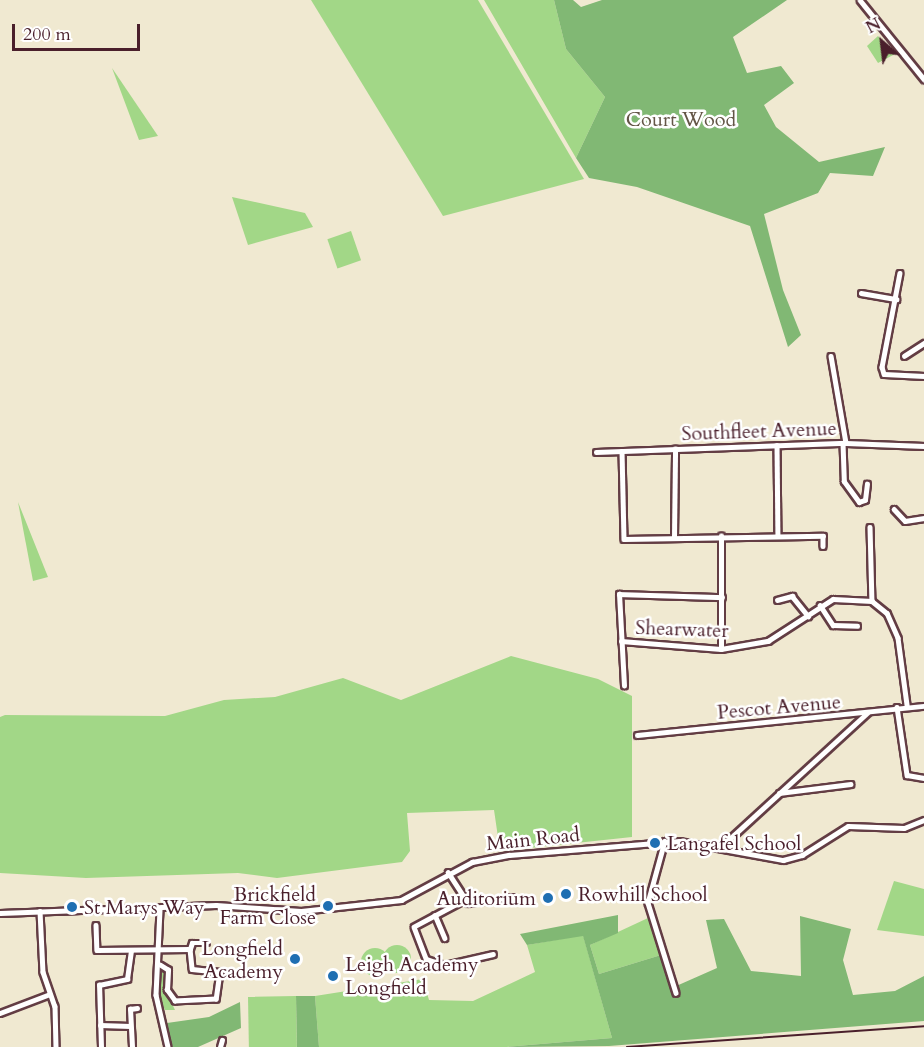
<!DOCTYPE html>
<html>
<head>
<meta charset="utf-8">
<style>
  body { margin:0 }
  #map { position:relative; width:924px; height:1047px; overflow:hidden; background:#f0e9d1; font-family:Cardo,serif }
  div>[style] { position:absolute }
  .green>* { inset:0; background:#a2d787; transform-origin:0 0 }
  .round { border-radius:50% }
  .forest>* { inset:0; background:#81b874 }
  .roads { filter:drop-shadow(2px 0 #633d44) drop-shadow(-2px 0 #633d44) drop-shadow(0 2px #633d44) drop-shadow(0 -2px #633d44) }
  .minor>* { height:4.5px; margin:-2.25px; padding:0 2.25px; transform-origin:2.25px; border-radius:2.25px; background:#fff }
  .major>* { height:5px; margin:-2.5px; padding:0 2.5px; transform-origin:2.5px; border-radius:2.5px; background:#fff }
  .rail>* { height:1.5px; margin:-0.75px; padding:0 0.75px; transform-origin:0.75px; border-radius:0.75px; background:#4a1f2b }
  .dots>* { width:16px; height:16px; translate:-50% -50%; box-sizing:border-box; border:3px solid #fff; border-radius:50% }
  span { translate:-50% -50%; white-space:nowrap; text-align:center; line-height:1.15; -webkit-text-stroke:5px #fff; paint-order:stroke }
  .park-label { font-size:20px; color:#645647 }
  .street-label { font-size:20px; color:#4a1f2b }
  .poi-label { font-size:20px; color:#4a1f2b }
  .left { translate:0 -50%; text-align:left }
  .right { translate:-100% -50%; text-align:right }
  .north { position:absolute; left:852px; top:12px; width:60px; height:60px; -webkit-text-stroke:4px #fff; paint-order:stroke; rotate:332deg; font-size:16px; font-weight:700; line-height:24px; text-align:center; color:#4a1f2b }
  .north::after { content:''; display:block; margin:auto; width:21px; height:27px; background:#4a1f2b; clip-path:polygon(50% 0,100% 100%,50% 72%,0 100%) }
  .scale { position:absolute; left:12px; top:24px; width:128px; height:27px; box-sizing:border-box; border:3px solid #4a1f2b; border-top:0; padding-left:8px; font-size:18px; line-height:21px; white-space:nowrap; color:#4a1f2b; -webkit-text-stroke:4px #fff; paint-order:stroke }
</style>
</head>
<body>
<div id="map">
  <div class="green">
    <div style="clip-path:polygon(311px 0,478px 0,584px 179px,443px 216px)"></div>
    <div style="clip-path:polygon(484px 0,554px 0,566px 49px,605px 97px,576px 158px)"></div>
    <div style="clip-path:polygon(878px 36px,895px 54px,878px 63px,867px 46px)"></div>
    <div style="clip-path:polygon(112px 68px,158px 136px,139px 140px)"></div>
    <div style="clip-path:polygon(232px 197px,305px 213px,313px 227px,248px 245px)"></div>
    <div style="left:351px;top:231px;width:31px;height:25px;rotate:71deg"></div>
    <div style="clip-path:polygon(18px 502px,48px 577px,33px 581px)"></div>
    <div style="clip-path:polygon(511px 656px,598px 679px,632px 696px,632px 837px,500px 851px,494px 810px,407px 813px,410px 851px,402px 862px,277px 878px,238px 873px,86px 878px,0 873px,0 717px,5px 715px,165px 716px,224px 700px,275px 697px,343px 678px,401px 700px)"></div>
    <div style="clip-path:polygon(894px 881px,924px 889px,924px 936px,877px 930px)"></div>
    <div style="clip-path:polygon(648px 918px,661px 955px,599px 974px,590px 945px)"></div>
    <div style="clip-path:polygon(583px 935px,612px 1038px,506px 1047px,319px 1047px,315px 996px,423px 979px,429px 1000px,473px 1001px,535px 972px,527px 945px)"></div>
    <div class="round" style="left:383px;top:945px;width:28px;height:28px"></div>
    <div class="round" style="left:361px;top:948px;width:28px;height:28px"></div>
    <div style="clip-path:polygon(161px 968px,167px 972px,165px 989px,175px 1010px,165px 1010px,158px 995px)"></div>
    <div style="left:296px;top:996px;width:51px;height:48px;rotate:89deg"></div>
  </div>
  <div class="forest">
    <div style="clip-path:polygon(554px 0,573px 0,581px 7px,602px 0,787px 0,733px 37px,747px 73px,781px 66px,794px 83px,764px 105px,776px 127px,819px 162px,885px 147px,873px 176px,830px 173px,818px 193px,764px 214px,783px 290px,801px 335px,788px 347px,750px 226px,637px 187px,589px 178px,576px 158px,605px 97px,566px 49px)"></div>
    <div style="clip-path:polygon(618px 915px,618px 933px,590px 945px,599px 974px,661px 955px,674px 987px,717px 968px,706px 920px,724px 919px,751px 971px,801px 976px,800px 916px,851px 929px,843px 960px,853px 995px,895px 991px,924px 976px,924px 1021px,609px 1046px,506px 1047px,612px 1038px,583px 936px,527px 945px,520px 934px)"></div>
    <div style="clip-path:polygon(296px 996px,315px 996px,319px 1047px,297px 1047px)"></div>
    <div style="clip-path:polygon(240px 1002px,241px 1028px,198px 1047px,171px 1047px,167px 1023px,209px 1017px)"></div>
  </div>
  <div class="roads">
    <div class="minor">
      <div style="left:860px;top:0;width:102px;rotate:51deg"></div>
      <div style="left:900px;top:273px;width:96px;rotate:100.8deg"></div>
      <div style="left:882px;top:367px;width:7px;rotate:74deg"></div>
      <div style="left:884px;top:374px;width:40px;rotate:2.9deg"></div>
      <div style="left:861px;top:293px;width:36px;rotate:10deg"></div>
      <div style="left:831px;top:356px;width:88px;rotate:80.2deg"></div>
      <div style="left:904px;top:356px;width:24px;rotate:-33deg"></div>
      <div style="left:843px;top:443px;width:38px;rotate:88deg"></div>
      <div style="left:844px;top:481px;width:26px;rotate:54deg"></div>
      <div style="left:859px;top:502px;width:6px;rotate:-18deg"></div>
      <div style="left:865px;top:500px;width:16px;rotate:-83deg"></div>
      <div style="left:777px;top:445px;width:90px;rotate:89.4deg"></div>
      <div style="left:622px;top:451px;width:88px;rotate:88.7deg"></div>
      <div style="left:624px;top:539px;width:199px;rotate:-0.9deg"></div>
      <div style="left:823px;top:536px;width:10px;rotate:90deg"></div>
      <div style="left:596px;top:452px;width:250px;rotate:-2.1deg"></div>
      <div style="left:846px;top:443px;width:78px;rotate:2.2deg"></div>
      <div style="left:894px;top:509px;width:16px;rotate:47deg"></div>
      <div style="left:905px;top:521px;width:19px;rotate:-9deg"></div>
      <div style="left:870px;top:527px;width:74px;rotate:88.5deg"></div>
      <div style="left:674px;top:537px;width:88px;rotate:-89.3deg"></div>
      <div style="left:777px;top:600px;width:16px;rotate:-15deg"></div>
      <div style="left:792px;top:596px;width:26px;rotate:51deg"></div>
      <div style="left:872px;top:601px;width:19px;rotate:39deg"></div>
      <div style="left:887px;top:613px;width:27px;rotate:66deg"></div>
      <div style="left:898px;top:638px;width:68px;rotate:82.3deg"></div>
      <div style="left:820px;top:605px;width:24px;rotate:57deg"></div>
      <div style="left:833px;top:625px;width:24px;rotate:2deg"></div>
      <div style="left:621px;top:641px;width:100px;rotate:4.6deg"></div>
      <div style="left:721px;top:649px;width:48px;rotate:-9.7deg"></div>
      <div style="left:768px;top:641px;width:77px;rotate:-32.9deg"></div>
      <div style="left:833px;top:599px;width:39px;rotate:3deg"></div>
      <div style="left:721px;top:649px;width:113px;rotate:-90deg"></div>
      <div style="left:624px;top:686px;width:92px;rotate:-93.1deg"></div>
      <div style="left:619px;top:594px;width:103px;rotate:1.7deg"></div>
      <div style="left:897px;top:707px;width:69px;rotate:81.6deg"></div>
      <div style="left:907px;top:775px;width:17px;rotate:10deg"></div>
      <div style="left:637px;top:735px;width:288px;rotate:-5.8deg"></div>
      <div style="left:779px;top:793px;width:72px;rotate:-7.2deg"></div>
      <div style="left:665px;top:841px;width:64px;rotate:105.3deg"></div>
      <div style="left:648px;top:903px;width:94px;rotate:72.7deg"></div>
      <div style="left:722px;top:846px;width:197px;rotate:-42.5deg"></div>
      <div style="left:448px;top:872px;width:37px;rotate:57deg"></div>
      <div style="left:468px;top:903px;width:44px;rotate:-7.8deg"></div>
      <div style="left:463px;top:901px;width:55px;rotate:152deg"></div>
      <div style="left:414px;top:927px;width:34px;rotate:69deg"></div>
      <div style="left:426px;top:959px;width:20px;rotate:18deg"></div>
      <div style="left:445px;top:965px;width:49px;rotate:-12.9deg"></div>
      <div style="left:160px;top:910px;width:85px;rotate:92.7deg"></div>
      <div style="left:156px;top:995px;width:53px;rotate:77deg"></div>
      <div style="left:40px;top:911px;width:61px;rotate:87.2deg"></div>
      <div style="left:43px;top:972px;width:36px;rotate:71deg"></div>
      <div style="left:55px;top:1006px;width:41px;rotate:88.6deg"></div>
      <div style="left:435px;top:915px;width:25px;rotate:67deg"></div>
      <div style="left:96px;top:925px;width:25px;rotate:88deg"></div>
      <div style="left:97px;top:950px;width:93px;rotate:-0.6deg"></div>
      <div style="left:190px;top:949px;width:20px;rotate:84deg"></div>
      <div style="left:192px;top:969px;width:28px;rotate:6deg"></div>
      <div style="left:220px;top:972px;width:27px;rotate:98deg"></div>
      <div style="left:216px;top:999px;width:41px;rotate:177.2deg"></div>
      <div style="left:175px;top:1001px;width:14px;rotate:-126deg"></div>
      <div style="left:167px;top:990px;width:20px;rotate:-87deg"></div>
      <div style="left:168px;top:970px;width:9px;rotate:-148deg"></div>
      <div style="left:190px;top:949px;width:6px;rotate:-72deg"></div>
      <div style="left:192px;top:943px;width:15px"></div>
      <div style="left:0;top:1013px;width:53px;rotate:-20.8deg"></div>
      <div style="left:100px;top:1025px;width:30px;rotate:2deg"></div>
      <div style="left:101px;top:1047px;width:62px;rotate:-91.8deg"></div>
      <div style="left:99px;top:985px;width:29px;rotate:-12deg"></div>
      <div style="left:127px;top:979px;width:28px;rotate:-82deg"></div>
      <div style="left:132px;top:1047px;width:38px;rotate:-93deg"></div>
      <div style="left:130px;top:1009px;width:7px;rotate:-8deg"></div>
      <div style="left:220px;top:1047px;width:7px;rotate:-74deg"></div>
    </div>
    <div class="major">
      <div style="left:0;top:913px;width:216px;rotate:-2.1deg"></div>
      <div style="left:216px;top:905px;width:85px;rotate:4deg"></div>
      <div style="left:301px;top:911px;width:101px;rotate:-6.3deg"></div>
      <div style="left:401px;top:900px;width:81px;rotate:-28.2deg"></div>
      <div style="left:472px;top:862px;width:38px;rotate:-11deg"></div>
      <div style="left:509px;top:855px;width:171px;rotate:-4.7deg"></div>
      <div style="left:679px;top:841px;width:106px;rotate:10.4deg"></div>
      <div style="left:783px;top:860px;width:20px;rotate:-15deg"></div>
      <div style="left:802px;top:855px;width:54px;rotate:-32.2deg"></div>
      <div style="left:848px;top:826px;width:56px;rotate:2deg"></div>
      <div style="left:904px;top:828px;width:22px;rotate:-22deg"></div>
    </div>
  </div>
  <div class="rail">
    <div style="left:627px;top:1047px;width:298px;rotate:-4deg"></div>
  </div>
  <div class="dots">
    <div style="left:655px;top:843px;background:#1f6fb2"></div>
    <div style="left:566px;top:894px;background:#1f6fb2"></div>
    <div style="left:548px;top:898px;background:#1f6fb2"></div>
    <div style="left:328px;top:906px;background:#1f6fb2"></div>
    <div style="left:72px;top:907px;background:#1f6fb2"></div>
    <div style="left:295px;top:959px;background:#1f6fb2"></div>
    <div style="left:333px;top:976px;background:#1f6fb2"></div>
  </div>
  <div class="park-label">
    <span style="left:681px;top:119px">Court Wood</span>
  </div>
  <div class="street-label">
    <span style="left:759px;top:431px;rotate:-2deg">Southfleet Avenue</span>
    <span style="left:682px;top:629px;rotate:2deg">Shearwater</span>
    <span style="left:779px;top:707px;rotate:-5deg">Pescot Avenue</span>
    <span style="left:533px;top:839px;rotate:-6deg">Main Road</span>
  </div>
  <div class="poi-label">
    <span class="left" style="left:667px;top:843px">Langafel School</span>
    <span class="right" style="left:316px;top:906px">Brickfield<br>Farm Close</span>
    <span class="left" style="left:578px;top:894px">Rowhill School</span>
    <span class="right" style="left:536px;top:898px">Auditorium</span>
    <span class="left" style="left:84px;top:907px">St Marys Way</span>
    <span class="right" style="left:283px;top:960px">Longfield<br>Academy</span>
    <span class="left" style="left:345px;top:976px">Leigh Academy<br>Longfield</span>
  </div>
  <div class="north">N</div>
  <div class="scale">200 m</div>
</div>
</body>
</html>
